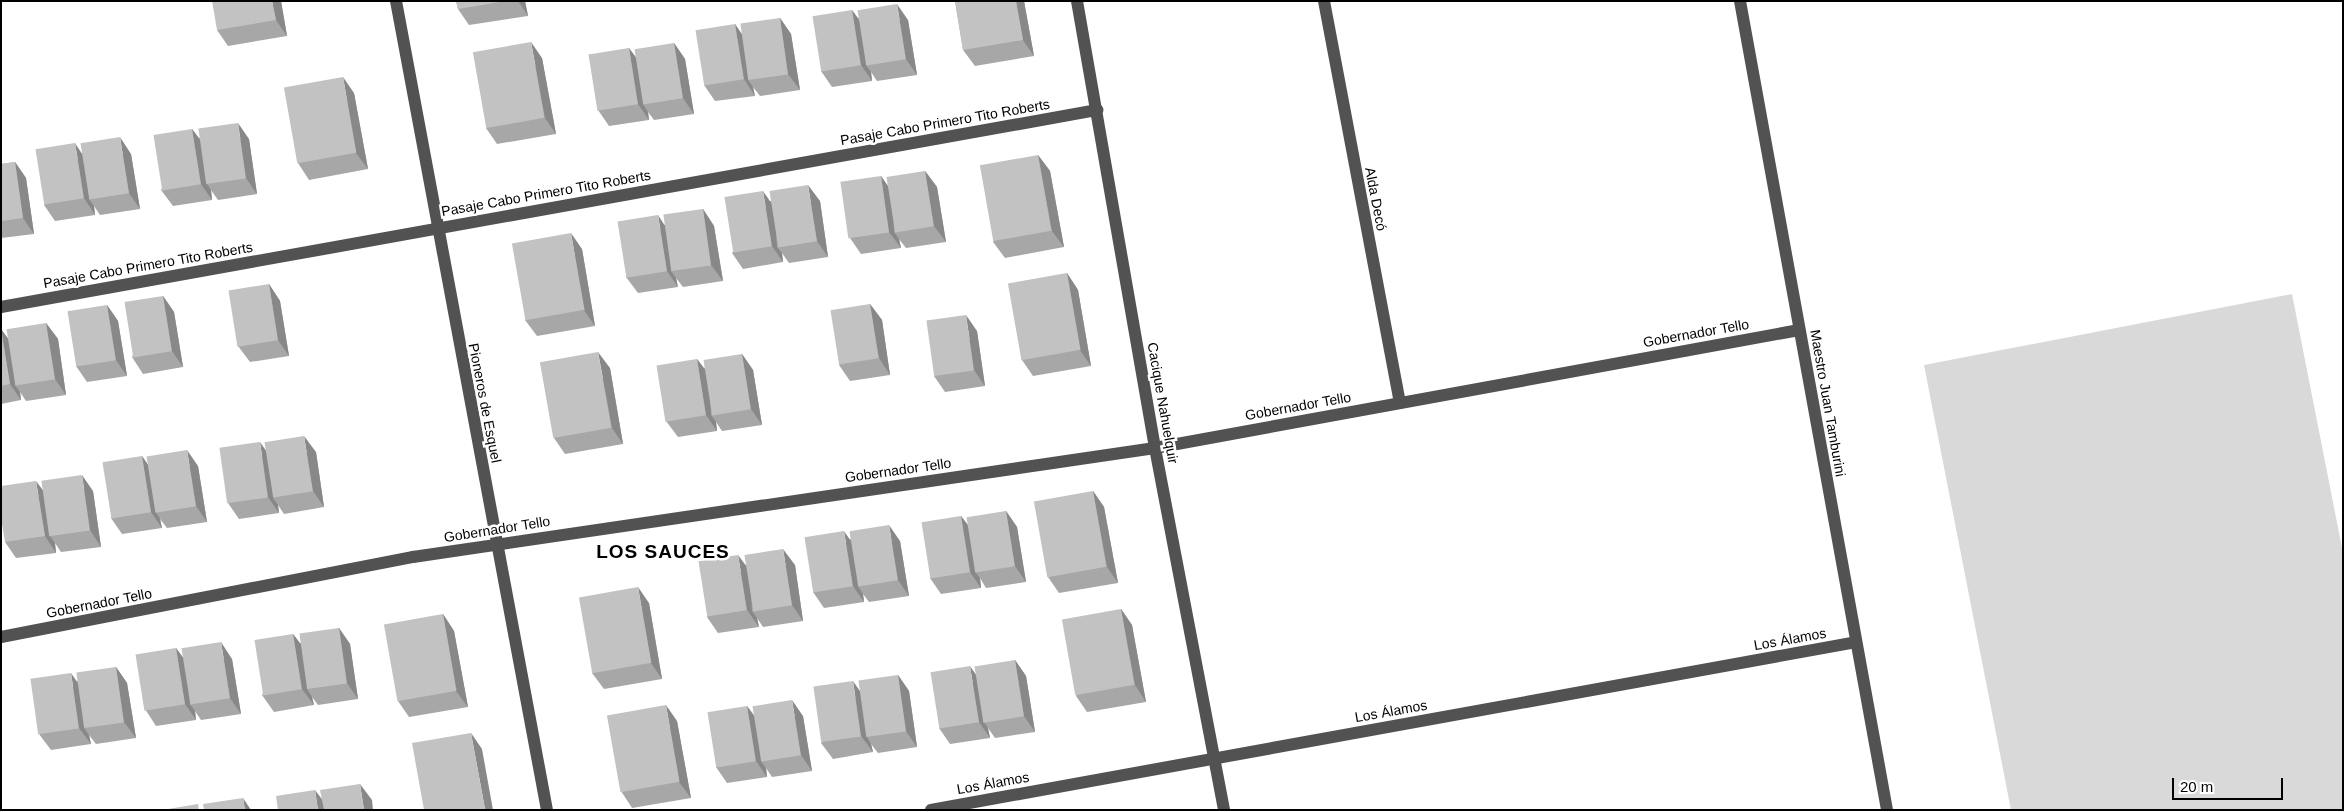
<!DOCTYPE html>
<html>
<head>
<meta charset="utf-8">
<style>
  body { margin:0 }
  #map { position:relative; width:2344px; height:811px; overflow:hidden; background:#fff; font-family:Arial,sans-serif }
  div>[style] { position:absolute }
  .green>* { inset:0; background:#d9d9d9 }
  .minor>* { height:12px; margin:-6px; padding:0 6px; transform-origin:6px; border-radius:6px; background:#525252 }
  .wall>* { inset:0; background:#a7a7a7 }
  .shaded-wall>* { inset:0; background:#888 }
  .building>* { inset:0; background:#c2c2c2; transform-origin:0 0 }
  span { translate:-50% -50%; white-space:nowrap; text-align:center; line-height:1.15; -webkit-text-stroke:5px #fff; paint-order:stroke }
  .street-label { font-size:14px; color:#000 }
  .district-label { font-size:19px; color:#000; font-weight:700; letter-spacing:1px }
  .frame { position:absolute; inset:0; border:2px solid #000; pointer-events:none }
  .scale { position:absolute; left:2172px; top:778px; width:111px; height:22px; box-sizing:border-box; border:2px solid #000; border-top:0; padding-left:6px; font-size:15px; line-height:18px; white-space:nowrap; color:#000; -webkit-text-stroke:4px #fff; paint-order:stroke }
</style>
</head>
<body>
<div id="map">
  <div class="green">
    <div style="clip-path:polygon(2292px 294px,2343px 553px,2343px 810px,2011px 810px,1924px 365px)"></div>
  </div>
  <div class="minor">
    <div style="left:396px;top:1px;width:823px;rotate:79.43deg"></div>
    <div style="left:1077px;top:1px;width:454px;rotate:80.1deg"></div>
    <div style="left:1155px;top:448px;width:369px;rotate:79.2deg"></div>
    <div style="left:1324px;top:1px;width:409px;rotate:79.3deg"></div>
    <div style="left:1740px;top:1px;width:822px;rotate:79.7deg"></div>
    <div style="left:1px;top:307px;width:1114px;rotate:-10.19deg"></div>
    <div style="left:1px;top:637px;width:420px;rotate:-11deg"></div>
    <div style="left:413px;top:557px;width:750px;rotate:-8.36deg"></div>
    <div style="left:1155px;top:448px;width:655px;rotate:-10.38deg"></div>
    <div style="left:931px;top:810px;width:940px;rotate:-10.29deg"></div>
  </div>
  <div class="wall">
    <div style="clip-path:polygon(281px 1px,287px 36px,228px 46px,217px 30px)"></div>
    <div style="clip-path:polygon(456px 1px,525px 1px,528px 16px,469px 25px,458px 9px)"></div>
    <div style="clip-path:polygon(955px 1px,1024px 1px,1034px 56px,975px 66px,963px 50px)"></div>
    <div style="clip-path:polygon(852px 10px,858px 18px,908px 20px,917px 75px,877px 81px,871px 72px,872px 81px,832px 87px,821px 71px)"></div>
    <div style="clip-path:polygon(780px 18px,791px 34px,800px 90px,760px 96px,753px 87px,755px 96px,715px 101px,704px 85px,735px 24px,741px 34px)"></div>
    <div style="clip-path:polygon(674px 43px,685px 59px,694px 114px,654px 120px,648px 112px,649px 120px,609px 126px,598px 110px,629px 48px,635px 57px)"></div>
    <div style="clip-path:polygon(542px 58px,556px 134px,497px 144px,486px 128px)"></div>
    <div style="clip-path:polygon(354px 93px,368px 169px,309px 180px,298px 163px)"></div>
    <div style="clip-path:polygon(192px 129px,199px 138px,249px 139px,257px 194px,218px 200px,211px 190px,212px 200px,173px 206px,161px 190px)"></div>
    <div style="clip-path:polygon(82px 153px,131px 154px,140px 209px,100px 215px,94px 206px,95px 215px,55px 221px,44px 205px)"></div>
    <div style="clip-path:polygon(1038px 155px,1050px 171px,1064px 247px,1005px 258px,993px 242px)"></div>
    <div style="clip-path:polygon(15px 162px,26px 178px,34px 234px,1px 238px,1px 164px)"></div>
    <div style="clip-path:polygon(925px 171px,937px 187px,946px 242px,906px 248px,899px 239px,901px 248px,861px 254px,850px 238px,881px 176px,887px 185px)"></div>
    <div style="clip-path:polygon(770px 201px,820px 201px,828px 257px,789px 263px,782px 253px,783px 262px,743px 269px,732px 253px)"></div>
    <div style="clip-path:polygon(703px 209px,714px 226px,723px 281px,683px 287px,676px 278px,678px 287px,638px 293px,626px 277px,664px 225px)"></div>
    <div style="clip-path:polygon(582px 249px,595px 326px,537px 336px,525px 320px)"></div>
    <div style="clip-path:polygon(1067px 273px,1078px 290px,1091px 366px,1033px 376px,1022px 360px)"></div>
    <div style="clip-path:polygon(269px 284px,280px 301px,289px 356px,250px 362px,238px 346px)"></div>
    <div style="clip-path:polygon(163px 296px,174px 312px,183px 367px,143px 374px,132px 357px)"></div>
    <div style="clip-path:polygon(870px 304px,882px 320px,890px 375px,850px 381px,839px 365px)"></div>
    <div style="clip-path:polygon(107px 305px,118px 321px,127px 376px,87px 382px,76px 366px)"></div>
    <div style="clip-path:polygon(46px 323px,58px 339px,66px 395px,26px 401px,20px 392px,21px 400px,1px 404px,1px 329px,8px 339px)"></div>
    <div style="clip-path:polygon(977px 331px,985px 386px,945px 392px,934px 376px)"></div>
    <div style="clip-path:polygon(742px 354px,753px 370px,762px 425px,722px 431px,716px 422px,717px 431px,678px 437px,666px 421px,697px 359px,704px 368px)"></div>
    <div style="clip-path:polygon(610px 368px,623px 444px,565px 454px,554px 438px)"></div>
    <div style="clip-path:polygon(266px 450px,316px 452px,324px 507px,284px 514px,278px 505px,279px 513px,239px 519px,228px 503px)"></div>
    <div style="clip-path:polygon(142px 456px,148px 465px,198px 466px,207px 522px,167px 528px,160px 519px,162px 528px,122px 534px,111px 518px)"></div>
    <div style="clip-path:polygon(43px 490px,93px 491px,101px 547px,61px 552px,55px 543px,56px 553px,16px 558px,5px 542px)"></div>
    <div style="clip-path:polygon(1093px 491px,1104px 507px,1118px 583px,1059px 593px,1048px 577px)"></div>
    <div style="clip-path:polygon(1006px 511px,1017px 527px,1026px 582px,986px 588px,980px 578px,981px 588px,941px 594px,930px 578px,961px 516px,968px 525px)"></div>
    <div style="clip-path:polygon(850px 539px,900px 541px,909px 596px,869px 602px,863px 594px,864px 602px,824px 608px,813px 592px)"></div>
    <div style="clip-path:polygon(745px 565px,795px 565px,803px 621px,763px 627px,757px 618px,759px 627px,718px 633px,707px 617px)"></div>
    <div style="clip-path:polygon(649px 603px,662px 679px,604px 689px,592px 673px)"></div>
    <div style="clip-path:polygon(1121px 609px,1132px 625px,1146px 702px,1087px 712px,1076px 696px)"></div>
    <div style="clip-path:polygon(443px 614px,454px 631px,468px 707px,409px 717px,398px 701px)"></div>
    <div style="clip-path:polygon(339px 628px,350px 644px,358px 699px,318px 705px,312px 697px,314px 705px,274px 712px,262px 695px,293px 634px,300px 643px)"></div>
    <div style="clip-path:polygon(176px 648px,182px 657px,232px 659px,241px 714px,201px 720px,195px 711px,196px 720px,156px 726px,145px 709px)"></div>
    <div style="clip-path:polygon(1015px 660px,1026px 676px,1035px 732px,995px 738px,988px 728px,990px 738px,950px 744px,939px 728px,977px 676px)"></div>
    <div style="clip-path:polygon(116px 667px,127px 683px,136px 738px,96px 744px,89px 735px,91px 744px,51px 750px,39px 734px,77px 681px)"></div>
    <div style="clip-path:polygon(898px 675px,909px 691px,917px 747px,878px 753px,871px 744px,873px 752px,833px 759px,821px 743px,860px 691px)"></div>
    <div style="clip-path:polygon(747px 706px,754px 715px,803px 716px,812px 771px,772px 777px,766px 768px,767px 777px,727px 783px,716px 767px)"></div>
    <div style="clip-path:polygon(677px 721px,691px 798px,632px 808px,621px 791px)"></div>
  </div>
  <div class="shaded-wall">
    <div style="clip-path:polygon(272px 1px,281px 1px,287px 36px,276px 20px)"></div>
    <div style="clip-path:polygon(518px 1px,525px 1px,528px 16px)"></div>
    <div style="clip-path:polygon(1016px 1px,1024px 1px,1034px 56px,1023px 40px)"></div>
    <div style="clip-path:polygon(897px 4px,908px 20px,917px 75px,906px 59px)"></div>
    <div style="clip-path:polygon(852px 10px,863px 26px,866px 65px,871px 72px,872px 81px,861px 65px)"></div>
    <div style="clip-path:polygon(780px 18px,791px 34px,800px 90px,788px 74px)"></div>
    <div style="clip-path:polygon(735px 24px,746px 40px,748px 80px,753px 87px,755px 96px,744px 79px)"></div>
    <div style="clip-path:polygon(531px 42px,542px 58px,556px 134px,545px 118px)"></div>
    <div style="clip-path:polygon(674px 43px,685px 59px,694px 114px,683px 98px)"></div>
    <div style="clip-path:polygon(629px 48px,641px 64px,643px 104px,648px 112px,649px 120px,638px 104px)"></div>
    <div style="clip-path:polygon(343px 77px,354px 93px,368px 169px,356px 153px)"></div>
    <div style="clip-path:polygon(238px 123px,249px 139px,257px 194px,246px 178px)"></div>
    <div style="clip-path:polygon(192px 129px,204px 145px,207px 184px,211px 190px,212px 200px,201px 184px)"></div>
    <div style="clip-path:polygon(120px 137px,131px 154px,140px 209px,129px 193px)"></div>
    <div style="clip-path:polygon(75px 143px,86px 160px,89px 199px,94px 206px,95px 215px,84px 198px)"></div>
    <div style="clip-path:polygon(1038px 155px,1050px 171px,1064px 247px,1052px 231px)"></div>
    <div style="clip-path:polygon(15px 162px,26px 178px,34px 234px,23px 218px)"></div>
    <div style="clip-path:polygon(925px 171px,937px 187px,946px 242px,934px 226px)"></div>
    <div style="clip-path:polygon(881px 176px,892px 192px,894px 232px,899px 239px,901px 248px,889px 232px)"></div>
    <div style="clip-path:polygon(808px 185px,820px 201px,828px 257px,817px 241px)"></div>
    <div style="clip-path:polygon(763px 191px,774px 207px,777px 247px,782px 253px,783px 262px,772px 246px)"></div>
    <div style="clip-path:polygon(703px 209px,714px 226px,723px 281px,711px 265px)"></div>
    <div style="clip-path:polygon(658px 215px,669px 232px,671px 271px,676px 278px,678px 287px,667px 271px)"></div>
    <div style="clip-path:polygon(571px 233px,582px 249px,595px 326px,584px 310px)"></div>
    <div style="clip-path:polygon(1067px 273px,1078px 290px,1091px 366px,1080px 350px)"></div>
    <div style="clip-path:polygon(269px 284px,280px 301px,289px 356px,278px 340px)"></div>
    <div style="clip-path:polygon(163px 296px,174px 312px,183px 367px,172px 351px)"></div>
    <div style="clip-path:polygon(870px 304px,882px 320px,890px 375px,879px 358px)"></div>
    <div style="clip-path:polygon(107px 305px,118px 321px,127px 376px,116px 360px)"></div>
    <div style="clip-path:polygon(966px 315px,977px 331px,985px 386px,974px 370px)"></div>
    <div style="clip-path:polygon(46px 323px,58px 339px,66px 395px,55px 379px)"></div>
    <div style="clip-path:polygon(1px 329px,13px 345px,15px 385px,20px 392px,21px 400px,10px 384px)"></div>
    <div style="clip-path:polygon(598px 352px,610px 368px,623px 444px,612px 428px)"></div>
    <div style="clip-path:polygon(742px 354px,753px 370px,762px 425px,751px 409px)"></div>
    <div style="clip-path:polygon(697px 359px,709px 375px,711px 415px,716px 422px,717px 431px,706px 415px)"></div>
    <div style="clip-path:polygon(304px 436px,316px 452px,324px 507px,313px 491px)"></div>
    <div style="clip-path:polygon(260px 442px,271px 458px,273px 498px,278px 505px,279px 513px,268px 497px)"></div>
    <div style="clip-path:polygon(187px 450px,198px 466px,207px 522px,196px 506px)"></div>
    <div style="clip-path:polygon(142px 456px,153px 472px,156px 512px,160px 519px,162px 528px,151px 512px)"></div>
    <div style="clip-path:polygon(82px 475px,93px 491px,101px 547px,90px 530px)"></div>
    <div style="clip-path:polygon(36px 481px,48px 497px,50px 536px,55px 543px,56px 553px,45px 536px)"></div>
    <div style="clip-path:polygon(1093px 491px,1104px 507px,1118px 583px,1107px 567px)"></div>
    <div style="clip-path:polygon(1006px 511px,1017px 527px,1026px 582px,1015px 566px)"></div>
    <div style="clip-path:polygon(961px 516px,973px 532px,975px 572px,980px 578px,981px 588px,970px 572px)"></div>
    <div style="clip-path:polygon(889px 525px,900px 541px,909px 596px,898px 580px)"></div>
    <div style="clip-path:polygon(844px 531px,855px 547px,858px 586px,863px 594px,864px 602px,853px 586px)"></div>
    <div style="clip-path:polygon(783px 549px,795px 565px,803px 621px,792px 605px)"></div>
    <div style="clip-path:polygon(738px 555px,750px 571px,752px 611px,757px 618px,759px 627px,747px 610px)"></div>
    <div style="clip-path:polygon(638px 587px,649px 603px,662px 679px,651px 663px)"></div>
    <div style="clip-path:polygon(1121px 609px,1132px 625px,1146px 702px,1135px 685px)"></div>
    <div style="clip-path:polygon(443px 614px,454px 631px,468px 707px,456px 691px)"></div>
    <div style="clip-path:polygon(339px 628px,350px 644px,358px 699px,347px 683px)"></div>
    <div style="clip-path:polygon(293px 634px,305px 650px,307px 689px,312px 697px,314px 705px,302px 689px)"></div>
    <div style="clip-path:polygon(221px 642px,232px 659px,241px 714px,230px 698px)"></div>
    <div style="clip-path:polygon(176px 648px,188px 664px,190px 704px,195px 711px,196px 720px,185px 704px)"></div>
    <div style="clip-path:polygon(1015px 660px,1026px 676px,1035px 732px,1024px 716px)"></div>
    <div style="clip-path:polygon(970px 666px,981px 682px,984px 722px,988px 728px,990px 738px,979px 722px)"></div>
    <div style="clip-path:polygon(116px 667px,127px 683px,136px 738px,124px 722px)"></div>
    <div style="clip-path:polygon(71px 673px,82px 689px,84px 728px,89px 735px,91px 744px,79px 728px)"></div>
    <div style="clip-path:polygon(898px 675px,909px 691px,917px 747px,906px 731px)"></div>
    <div style="clip-path:polygon(853px 681px,864px 697px,867px 737px,871px 744px,873px 752px,861px 736px)"></div>
    <div style="clip-path:polygon(792px 700px,803px 716px,812px 771px,801px 755px)"></div>
    <div style="clip-path:polygon(666px 705px,677px 721px,691px 798px,679px 782px)"></div>
    <div style="clip-path:polygon(747px 706px,758px 722px,761px 761px,766px 768px,767px 777px,756px 761px)"></div>
    <div style="clip-path:polygon(471px 733px,482px 749px,493px 810px,485px 810px,485px 809px)"></div>
    <div style="clip-path:polygon(360px 784px,372px 800px,373px 810px,364px 810px)"></div>
    <div style="clip-path:polygon(315px 790px,327px 806px,327px 810px,318px 810px)"></div>
    <div style="clip-path:polygon(243px 798px,251px 810px,245px 810px)"></div>
  </div>
  <div class="building">
    <div style="clip-path:polygon(212px 1px,272px 1px,276px 20px,217px 30px)"></div>
    <div style="clip-path:polygon(456px 1px,506px 1px,458px 9px)"></div>
    <div style="clip-path:polygon(955px 1px,1016px 1px,1023px 40px,963px 50px)"></div>
    <div style="left:897px;top:4px;width:56px;height:40px;rotate:81deg"></div>
    <div style="left:852px;top:10px;width:56px;height:40px;rotate:81deg"></div>
    <div style="left:780px;top:18px;width:57px;height:40px;rotate:82deg"></div>
    <div style="left:735px;top:24px;width:56px;height:40px;rotate:81deg"></div>
    <div style="left:531px;top:42px;width:77px;height:59px;rotate:80deg"></div>
    <div style="left:674px;top:43px;width:56px;height:40px;rotate:81deg"></div>
    <div style="left:629px;top:48px;width:57px;height:41px;rotate:81deg"></div>
    <div style="left:343px;top:77px;width:77px;height:60px;rotate:80deg"></div>
    <div style="left:238px;top:123px;width:56px;height:40px;rotate:82deg"></div>
    <div style="left:192px;top:129px;width:56px;height:39px;rotate:81deg"></div>
    <div style="left:120px;top:137px;width:57px;height:40px;rotate:81deg"></div>
    <div style="left:75px;top:143px;width:56px;height:40px;rotate:81deg"></div>
    <div style="left:1038px;top:155px;width:77px;height:59px;rotate:80deg"></div>
    <div style="clip-path:polygon(15px 162px,23px 218px,1px 221px,1px 164px)"></div>
    <div style="left:925px;top:171px;width:56px;height:39px;rotate:81deg"></div>
    <div style="left:881px;top:176px;width:57px;height:41px;rotate:82deg"></div>
    <div style="left:808px;top:185px;width:57px;height:39px;rotate:81deg"></div>
    <div style="left:763px;top:191px;width:56px;height:39px;rotate:81deg"></div>
    <div style="left:703px;top:209px;width:57px;height:40px;rotate:82deg"></div>
    <div style="left:658px;top:215px;width:57px;height:41px;rotate:81deg"></div>
    <div style="left:571px;top:233px;width:78px;height:60px;rotate:80deg"></div>
    <div style="left:1067px;top:273px;width:78px;height:60px;rotate:80deg"></div>
    <div style="left:269px;top:284px;width:57px;height:41px;rotate:81deg"></div>
    <div style="left:163px;top:296px;width:56px;height:39px;rotate:81deg"></div>
    <div style="left:870px;top:304px;width:55px;height:40px;rotate:81deg"></div>
    <div style="left:107px;top:305px;width:56px;height:40px;rotate:81deg"></div>
    <div style="left:966px;top:315px;width:56px;height:40px;rotate:82deg"></div>
    <div style="left:46px;top:323px;width:57px;height:40px;rotate:81deg"></div>
    <div style="clip-path:polygon(1px 329px,10px 384px,1px 386px)"></div>
    <div style="left:598px;top:352px;width:77px;height:59px;rotate:80deg"></div>
    <div style="left:742px;top:354px;width:56px;height:39px;rotate:81deg"></div>
    <div style="left:697px;top:359px;width:57px;height:41px;rotate:81deg"></div>
    <div style="left:304px;top:436px;width:56px;height:40px;rotate:81deg"></div>
    <div style="left:260px;top:442px;width:56px;height:41px;rotate:82deg"></div>
    <div style="left:187px;top:450px;width:57px;height:41px;rotate:81deg"></div>
    <div style="left:142px;top:456px;width:57px;height:40px;rotate:81deg"></div>
    <div style="left:82px;top:475px;width:56px;height:41px;rotate:82deg"></div>
    <div style="clip-path:polygon(36px 481px,45px 536px,5px 542px,1px 518px,1px 486px)"></div>
    <div style="left:1093px;top:491px;width:77px;height:60px;rotate:80deg"></div>
    <div style="left:1006px;top:511px;width:56px;height:40px;rotate:81deg"></div>
    <div style="left:961px;top:516px;width:57px;height:40px;rotate:81deg"></div>
    <div style="left:889px;top:525px;width:56px;height:40px;rotate:81deg"></div>
    <div style="left:844px;top:531px;width:56px;height:40px;rotate:81deg"></div>
    <div style="left:783px;top:549px;width:57px;height:39px;rotate:81deg"></div>
    <div style="left:738px;top:555px;width:56px;height:40px;rotate:81deg"></div>
    <div style="left:638px;top:587px;width:77px;height:60px;rotate:80deg"></div>
    <div style="left:1121px;top:609px;width:77px;height:60px;rotate:80deg"></div>
    <div style="left:443px;top:614px;width:78px;height:60px;rotate:80deg"></div>
    <div style="left:339px;top:628px;width:56px;height:40px;rotate:82deg"></div>
    <div style="left:293px;top:634px;width:56px;height:39px;rotate:81deg"></div>
    <div style="left:221px;top:642px;width:57px;height:40px;rotate:81deg"></div>
    <div style="left:176px;top:648px;width:57px;height:41px;rotate:81deg"></div>
    <div style="left:1015px;top:660px;width:57px;height:41px;rotate:81deg"></div>
    <div style="left:970px;top:666px;width:57px;height:40px;rotate:81deg"></div>
    <div style="left:116px;top:667px;width:56px;height:40px;rotate:82deg"></div>
    <div style="left:71px;top:673px;width:56px;height:41px;rotate:82deg"></div>
    <div style="left:898px;top:675px;width:57px;height:40px;rotate:82deg"></div>
    <div style="left:853px;top:681px;width:56px;height:40px;rotate:82deg"></div>
    <div style="left:792px;top:700px;width:56px;height:40px;rotate:81deg"></div>
    <div style="left:666px;top:705px;width:78px;height:60px;rotate:80deg"></div>
    <div style="left:747px;top:706px;width:56px;height:40px;rotate:81deg"></div>
    <div style="clip-path:polygon(471px 733px,485px 809px,480px 810px,424px 810px,412px 743px)"></div>
    <div style="clip-path:polygon(360px 784px,364px 810px,324px 810px,320px 790px)"></div>
    <div style="clip-path:polygon(315px 790px,318px 810px,278px 810px,276px 796px)"></div>
    <div style="clip-path:polygon(243px 798px,245px 810px,204px 810px,203px 804px)"></div>
    <div style="clip-path:polygon(198px 804px,199px 810px,162px 810px)"></div>
  </div>
  <div class="street-label">
    <span style="left:945px;top:122px;rotate:-10deg">Pasaje Cabo Primero Tito Roberts</span>
    <span style="left:546px;top:193px;rotate:-10deg">Pasaje Cabo Primero Tito Roberts</span>
    <span style="left:1376px;top:199px;rotate:79deg">Alda Decó</span>
    <span style="left:148px;top:265px;rotate:-10deg">Pasaje Cabo Primero Tito Roberts</span>
    <span style="left:1696px;top:333px;rotate:-10deg">Gobernador Tello</span>
    <span style="left:485px;top:403px;rotate:79deg">Pioneros de Esquel</span>
    <span style="left:1163px;top:403px;rotate:80deg">Cacique Nahuelquir</span>
    <span style="left:1828px;top:403px;rotate:80deg">Maestro Juan Tamburini</span>
    <span style="left:1298px;top:406px;rotate:-10deg">Gobernador Tello</span>
    <span style="left:898px;top:470px;rotate:-8deg">Gobernador Tello</span>
    <span style="left:497px;top:529px;rotate:-9deg">Gobernador Tello</span>
    <span style="left:99px;top:603px;rotate:-11deg">Gobernador Tello</span>
    <span style="left:1790px;top:639px;rotate:-10deg">Los Álamos</span>
    <span style="left:1391px;top:711px;rotate:-10deg">Los Álamos</span>
    <span style="left:993px;top:783px;rotate:-10deg">Los Álamos</span>
  </div>
  <div class="district-label">
    <span style="left:663px;top:552px">LOS SAUCES</span>
  </div>
  <div class="frame"></div>
  <div class="scale">20 m</div>
</div>
</body>
</html>
